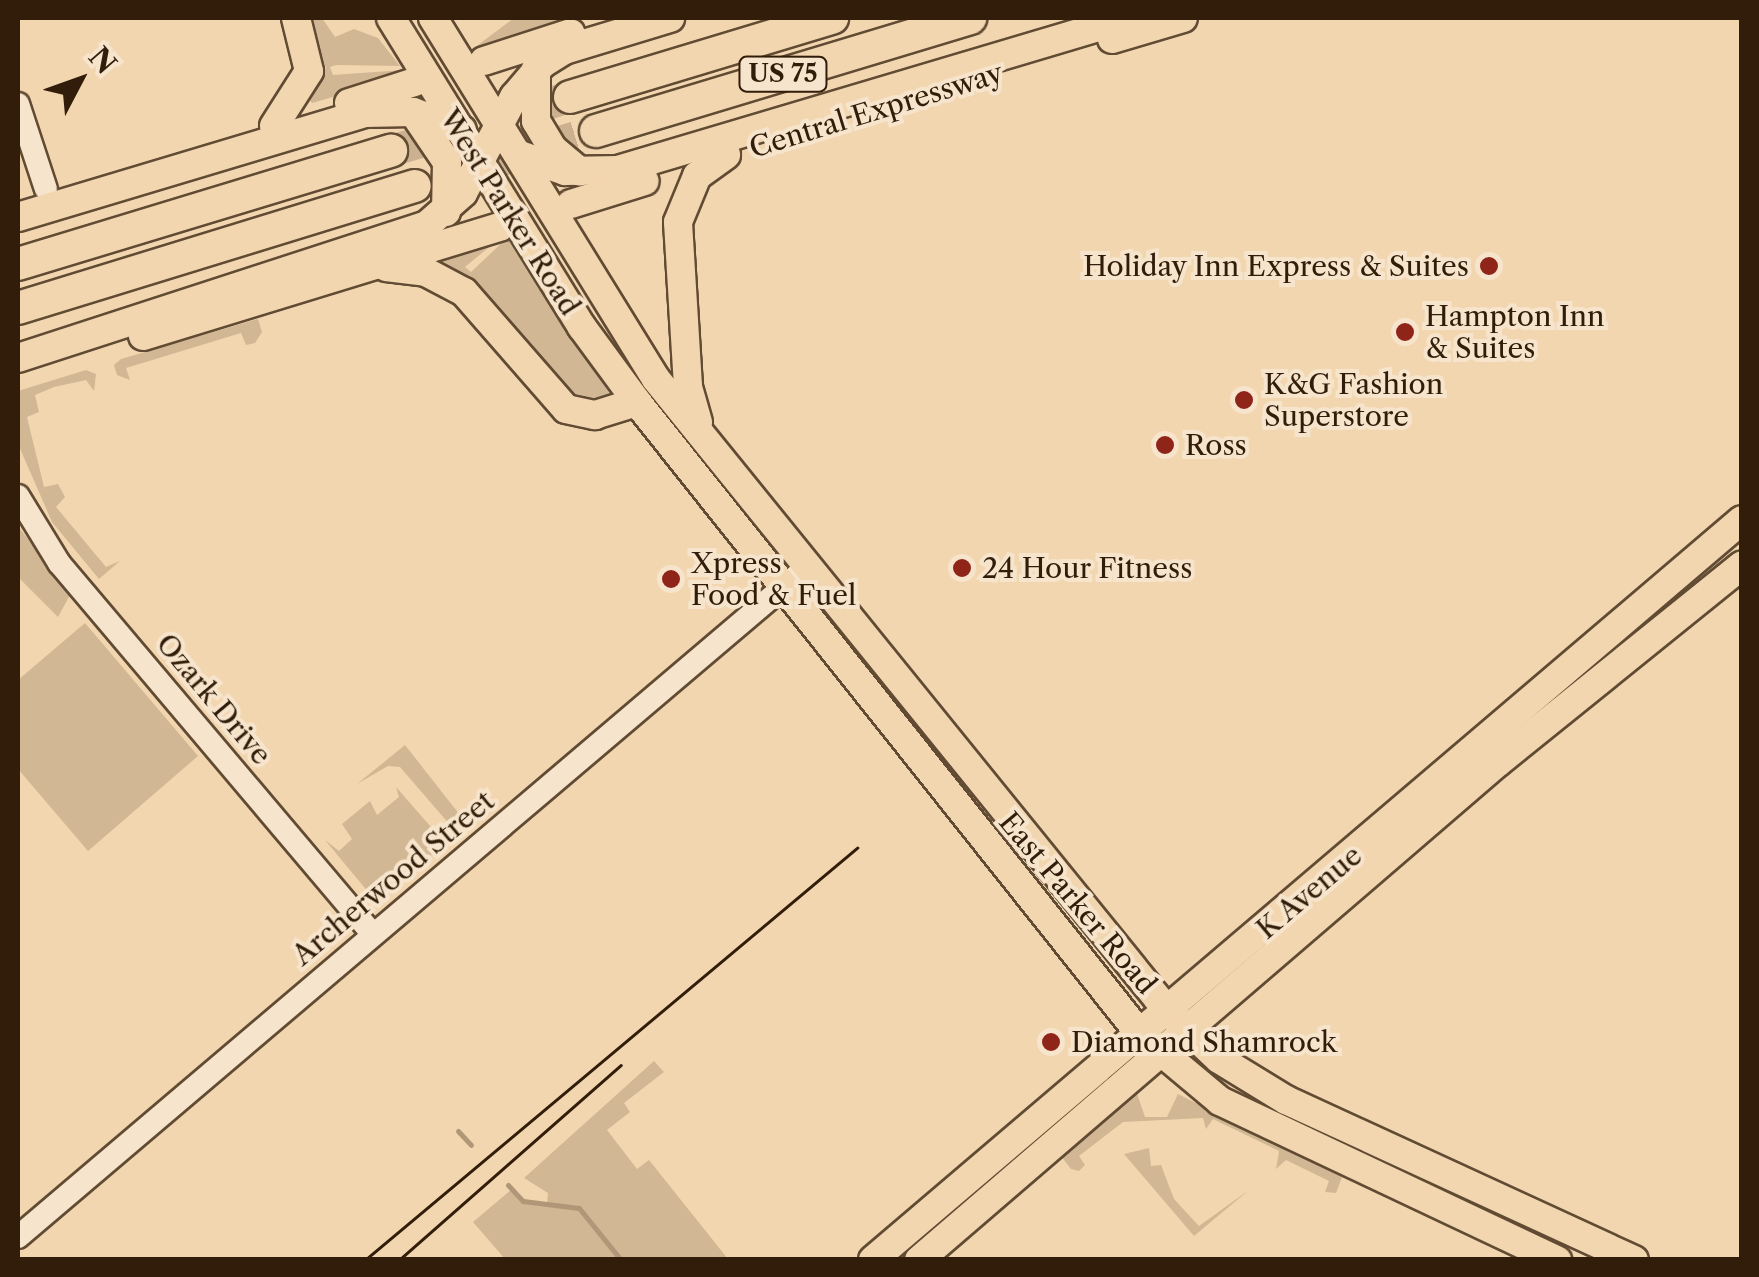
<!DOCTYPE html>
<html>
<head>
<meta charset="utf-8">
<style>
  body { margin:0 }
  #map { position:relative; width:1759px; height:1277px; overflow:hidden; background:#f2d6b0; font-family:"Libre Caslon Text",serif }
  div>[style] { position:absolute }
  .green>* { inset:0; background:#d1b794 }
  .stream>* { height:5px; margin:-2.5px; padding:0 2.5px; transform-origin:2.5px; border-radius:2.5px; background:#b09777 }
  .highway-tunnel>* { height:32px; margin-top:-16px; transform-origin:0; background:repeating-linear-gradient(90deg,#cbb18f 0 32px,transparent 0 48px) }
  .roads { filter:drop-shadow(2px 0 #614b33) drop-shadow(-2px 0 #614b33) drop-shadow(0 2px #614b33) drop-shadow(0 -2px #614b33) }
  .minor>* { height:22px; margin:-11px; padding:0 11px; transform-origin:11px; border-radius:11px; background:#f7e4cc }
  .major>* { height:28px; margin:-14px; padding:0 14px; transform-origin:14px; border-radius:14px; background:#f2d6b0 }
  .highway>* { height:32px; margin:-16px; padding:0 16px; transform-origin:16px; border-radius:16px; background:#f2d6b0 }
  .tram>* { height:2.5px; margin:-1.25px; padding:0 1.25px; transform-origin:1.25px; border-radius:1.25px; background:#311d09 }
  .dots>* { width:28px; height:28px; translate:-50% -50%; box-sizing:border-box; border:5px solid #f7e4cc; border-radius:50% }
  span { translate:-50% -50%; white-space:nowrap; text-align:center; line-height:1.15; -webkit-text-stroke:8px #f7e4cc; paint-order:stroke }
  .shield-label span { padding:2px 8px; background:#f7e4cc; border:2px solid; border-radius:8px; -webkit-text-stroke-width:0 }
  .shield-label { font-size:25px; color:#311d09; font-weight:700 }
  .street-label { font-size:28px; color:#311d09 }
  .poi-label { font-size:28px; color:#311d09 }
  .right { translate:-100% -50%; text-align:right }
  .left { translate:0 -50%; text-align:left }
  .frame { position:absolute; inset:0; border:20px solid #311d09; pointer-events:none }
  .north { position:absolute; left:30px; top:30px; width:100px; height:100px; -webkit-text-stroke:8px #f7e4cc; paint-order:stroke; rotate:49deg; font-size:28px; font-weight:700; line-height:40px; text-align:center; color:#311d09 }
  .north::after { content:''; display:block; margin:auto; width:35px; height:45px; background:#311d09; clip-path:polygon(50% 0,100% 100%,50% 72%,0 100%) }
</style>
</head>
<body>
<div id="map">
  <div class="green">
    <div style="clip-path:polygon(302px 18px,322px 18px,335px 37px,354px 29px,378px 38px,400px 66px,336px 65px,330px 67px,333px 75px,403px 70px,406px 76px,312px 103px,306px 95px,326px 68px)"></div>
    <div style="clip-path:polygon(514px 18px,572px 18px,572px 23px,478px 54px,474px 48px)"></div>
    <div style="clip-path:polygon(505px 234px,465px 267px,471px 272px,507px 238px,611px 396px,581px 406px,431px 266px,432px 253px)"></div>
    <div style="clip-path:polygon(258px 319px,262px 332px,255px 343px,246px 345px,241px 333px,126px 368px,130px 380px,117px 375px,114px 365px,121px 359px)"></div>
    <div style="clip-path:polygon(86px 370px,96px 374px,94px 391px,86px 380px,54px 387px,35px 395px,39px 412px,27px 417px,44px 487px,58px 484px,65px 497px,56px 507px,106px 567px,120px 561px,99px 579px,52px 522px,18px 444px,18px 391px)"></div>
    <div style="clip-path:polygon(18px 526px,70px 595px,58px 617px,18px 577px)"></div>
    <div style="clip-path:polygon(85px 623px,198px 756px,88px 851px,18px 769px,18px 680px)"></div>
    <div style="clip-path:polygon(405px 745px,467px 824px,457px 833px,400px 767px,388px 766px,357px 784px)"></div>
    <div style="clip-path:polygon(396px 787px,445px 843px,387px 893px,369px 893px,325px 840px,339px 851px,352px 839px,342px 824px,370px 801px,377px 815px,399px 797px)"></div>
    <div style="clip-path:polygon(654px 1061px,664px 1072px,624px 1103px,630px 1112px,607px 1130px,637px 1169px,649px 1160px,728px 1259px,505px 1259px,473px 1222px,512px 1189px,523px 1201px,547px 1204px,548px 1193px,524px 1178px)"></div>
    <div style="clip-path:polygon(1136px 1091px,1145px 1117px,1167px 1117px,1178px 1094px,1342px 1177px,1336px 1193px,1325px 1192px,1329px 1181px,1286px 1160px,1276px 1169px,1279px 1151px,1213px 1119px,1206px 1129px,1203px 1118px,1123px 1122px,1079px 1156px,1085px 1165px,1079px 1171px,1071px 1169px,1061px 1156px)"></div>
    <div style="clip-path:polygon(1149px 1148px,1151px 1166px,1161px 1165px,1174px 1199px,1199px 1226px,1249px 1190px,1194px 1236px,1124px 1154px)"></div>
  </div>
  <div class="stream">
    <div style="left:458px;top:1131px;width:19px;rotate:47deg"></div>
    <div style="left:508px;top:1185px;width:22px;rotate:47deg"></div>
    <div style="left:523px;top:1201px;width:56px;rotate:7.1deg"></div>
    <div style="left:579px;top:1208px;width:67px;rotate:51.1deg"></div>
  </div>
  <div class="highway-tunnel">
    <div style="left:391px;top:151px;width:187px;rotate:-16.8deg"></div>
    <div style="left:453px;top:175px;width:150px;rotate:-17.1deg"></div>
  </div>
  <div class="roads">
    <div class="minor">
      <div style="left:18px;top:104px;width:89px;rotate:71.8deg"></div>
      <div style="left:18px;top:496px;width:79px;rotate:58.5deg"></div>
      <div style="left:59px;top:563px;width:486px;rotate:49.8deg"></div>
      <div style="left:18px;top:1237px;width:1037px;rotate:-40.34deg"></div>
    </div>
    <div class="major">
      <div style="left:391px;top:18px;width:363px;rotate:58.3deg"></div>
      <div style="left:582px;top:327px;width:93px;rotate:53.7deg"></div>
      <div style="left:637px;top:402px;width:808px;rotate:51.48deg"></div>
      <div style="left:1140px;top:1034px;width:104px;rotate:39.9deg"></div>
      <div style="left:1220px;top:1101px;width:373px;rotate:25.3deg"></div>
      <div style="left:433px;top:18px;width:424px;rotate:58.3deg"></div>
      <div style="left:656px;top:379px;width:812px;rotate:51deg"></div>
      <div style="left:1167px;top:1010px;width:71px;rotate:43.3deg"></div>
      <div style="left:1219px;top:1059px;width:79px;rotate:31.5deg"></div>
      <div style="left:1286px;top:1100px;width:383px;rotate:24.7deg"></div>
      <div style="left:1112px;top:39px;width:74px;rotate:-16.5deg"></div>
      <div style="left:484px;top:61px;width:91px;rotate:-17.8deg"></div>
      <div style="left:536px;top:69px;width:52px;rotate:90deg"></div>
      <div style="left:536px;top:121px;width:33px;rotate:59deg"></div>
      <div style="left:553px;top:149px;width:35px;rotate:40deg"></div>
      <div style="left:349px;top:103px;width:69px;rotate:-17.7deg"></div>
      <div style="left:413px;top:112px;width:60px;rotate:55.8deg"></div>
      <div style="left:447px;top:162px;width:50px;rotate:91.1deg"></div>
      <div style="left:274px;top:126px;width:65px;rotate:-57.5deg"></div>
      <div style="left:309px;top:71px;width:55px;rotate:-103.8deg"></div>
      <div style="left:520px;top:155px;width:48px;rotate:19.6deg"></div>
      <div style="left:565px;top:171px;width:53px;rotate:-1.1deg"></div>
      <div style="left:618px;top:170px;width:533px;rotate:-16.57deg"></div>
      <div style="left:571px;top:204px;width:77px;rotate:-17.3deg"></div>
      <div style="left:18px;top:217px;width:362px;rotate:-16.7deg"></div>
      <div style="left:365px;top:113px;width:48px;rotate:-1.2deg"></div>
      <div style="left:413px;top:112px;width:52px;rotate:20.2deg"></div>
      <div style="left:386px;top:267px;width:40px;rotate:7.1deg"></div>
      <div style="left:426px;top:272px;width:43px;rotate:27.8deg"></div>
      <div style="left:464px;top:292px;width:155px;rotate:48.9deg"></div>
      <div style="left:566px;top:409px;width:30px;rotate:12deg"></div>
      <div style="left:595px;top:415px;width:44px;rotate:-17.2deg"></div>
      <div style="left:143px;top:336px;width:373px;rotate:-17deg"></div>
      <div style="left:18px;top:358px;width:430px;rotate:-18deg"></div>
      <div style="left:427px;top:225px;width:48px;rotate:-41.6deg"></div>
      <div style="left:463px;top:193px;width:109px;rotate:-62deg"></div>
      <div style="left:514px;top:97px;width:43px;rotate:-49.7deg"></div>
      <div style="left:542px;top:64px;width:26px;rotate:-32deg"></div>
      <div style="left:564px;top:50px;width:111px;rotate:-16.8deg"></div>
      <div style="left:698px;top:422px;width:37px;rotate:-106deg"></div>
      <div style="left:688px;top:386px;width:164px;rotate:-93.5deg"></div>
      <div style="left:678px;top:222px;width:50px;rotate:-67.6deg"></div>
      <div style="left:697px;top:176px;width:36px;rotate:-36deg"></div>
      <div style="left:873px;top:1260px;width:1141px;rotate:-40.42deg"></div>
      <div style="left:919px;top:1260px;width:762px;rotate:-40.69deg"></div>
      <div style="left:1497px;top:763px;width:315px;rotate:-38.9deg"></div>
    </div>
    <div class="highway">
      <div style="left:570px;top:97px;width:274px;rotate:-16.8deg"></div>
      <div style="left:596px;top:131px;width:391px;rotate:-16.8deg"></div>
      <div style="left:18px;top:264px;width:390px;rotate:-16.9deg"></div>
      <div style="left:18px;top:308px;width:415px;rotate:-17.1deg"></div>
    </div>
  </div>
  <div class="tram">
    <div style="left:365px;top:1260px;width:642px;rotate:-39.94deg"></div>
    <div style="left:399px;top:1260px;width:295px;rotate:-41.3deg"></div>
  </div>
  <div class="dots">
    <div style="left:1489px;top:266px;background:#8f2418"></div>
    <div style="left:1405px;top:332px;background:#8f2418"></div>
    <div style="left:1244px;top:400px;background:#8f2418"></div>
    <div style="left:1165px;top:445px;background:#8f2418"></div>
    <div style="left:962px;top:568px;background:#8f2418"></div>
    <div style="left:671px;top:579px;background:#8f2418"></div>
    <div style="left:1051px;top:1042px;background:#8f2418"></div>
  </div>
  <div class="shield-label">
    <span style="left:783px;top:74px">US 75</span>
  </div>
  <div class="street-label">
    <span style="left:876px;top:110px;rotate:-17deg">Central Expressway</span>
    <span style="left:510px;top:212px;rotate:58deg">West Parker Road</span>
    <span style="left:214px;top:699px;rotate:50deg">Ozark Drive</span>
    <span style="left:393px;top:878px;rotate:-40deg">Archerwood Street</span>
    <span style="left:1309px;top:892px;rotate:-40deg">K Avenue</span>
    <span style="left:1078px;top:903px;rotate:50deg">East Parker Road</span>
  </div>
  <div class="poi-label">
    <span class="right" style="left:1469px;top:266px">Holiday Inn Express &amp; Suites</span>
    <span class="left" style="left:1425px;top:332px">Hampton Inn<br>&amp; Suites</span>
    <span class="left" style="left:1264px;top:400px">K&amp;G Fashion<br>Superstore</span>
    <span class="left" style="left:1185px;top:445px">Ross</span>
    <span class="left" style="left:691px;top:579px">Xpress<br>Food &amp; Fuel</span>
    <span class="left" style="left:982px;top:568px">24 Hour Fitness</span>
    <span class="left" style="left:1071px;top:1042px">Diamond Shamrock</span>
  </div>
  <div class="frame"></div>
  <div class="north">N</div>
</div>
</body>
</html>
